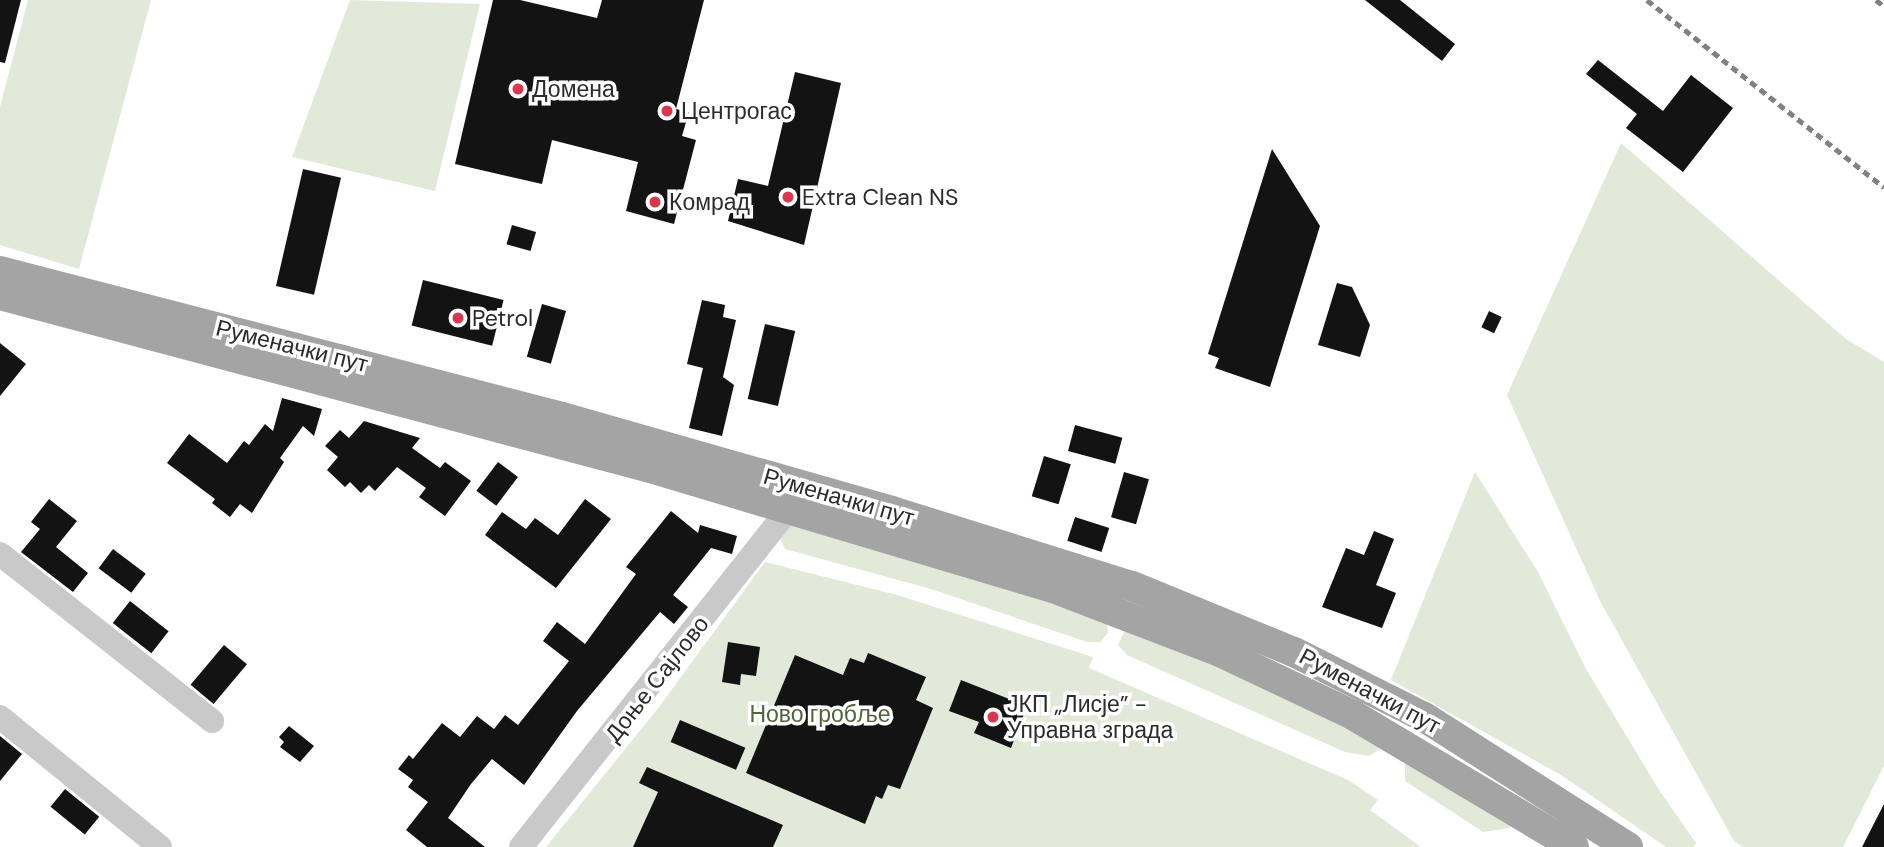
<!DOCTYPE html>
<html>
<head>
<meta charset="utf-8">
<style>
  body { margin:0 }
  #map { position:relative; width:1884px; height:847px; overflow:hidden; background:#fff; font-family:"DM Sans",sans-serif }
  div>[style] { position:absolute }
  .green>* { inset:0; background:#e2e9d9 }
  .building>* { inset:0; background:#131313; transform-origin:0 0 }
  .minor>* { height:24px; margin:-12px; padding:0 12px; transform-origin:12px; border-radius:12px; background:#c9c9c9 }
  .major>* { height:30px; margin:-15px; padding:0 15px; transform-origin:15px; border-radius:15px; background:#a4a4a4 }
  .rail>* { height:5px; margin-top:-2.5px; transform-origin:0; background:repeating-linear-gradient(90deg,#818181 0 7px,transparent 0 12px) }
  .dots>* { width:19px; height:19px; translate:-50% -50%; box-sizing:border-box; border:4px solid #fff; border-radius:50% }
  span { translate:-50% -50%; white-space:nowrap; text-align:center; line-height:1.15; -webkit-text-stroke:7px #fff; paint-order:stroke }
  .poi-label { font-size:23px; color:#2c2c2c }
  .left { translate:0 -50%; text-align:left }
  .street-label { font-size:23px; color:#2c2c2c }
  .park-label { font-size:23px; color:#51643c }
</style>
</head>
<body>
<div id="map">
  <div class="green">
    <div style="clip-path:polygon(28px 0,151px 0,79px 269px,0 245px,0 107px)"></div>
    <div style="clip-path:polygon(350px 0,480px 4px,435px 191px,292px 157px)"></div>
    <div style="clip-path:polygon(1621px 143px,1846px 339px,1884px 362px,1884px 766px,1843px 847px,1743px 847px,1734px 841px,1600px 601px,1507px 395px)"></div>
    <div style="clip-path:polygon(1475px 472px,1538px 572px,1586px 669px,1659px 790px,1696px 843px,1694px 847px,1666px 847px,1561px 775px,1391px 680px)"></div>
    <div style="clip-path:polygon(788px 524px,916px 555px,1107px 623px,1108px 633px,1100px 642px,1087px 642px,931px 589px,785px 549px,780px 538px)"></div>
    <div style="clip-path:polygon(765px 562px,897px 595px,1093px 657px,1089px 668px,1348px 780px,1378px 800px,1370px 810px,1421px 847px,546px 847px,659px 707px)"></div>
    <div style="clip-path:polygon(1126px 628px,1135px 628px,1379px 743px,1380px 749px,1369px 756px,1345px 752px,1127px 655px,1118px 645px)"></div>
    <div style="clip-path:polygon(1405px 761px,1511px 825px,1510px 828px,1483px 832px,1405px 781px)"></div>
  </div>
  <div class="building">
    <div style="clip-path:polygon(0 0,21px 0,5px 63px,0 62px)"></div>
    <div style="clip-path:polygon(493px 0,520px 0,597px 18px,602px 0,704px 0,676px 109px,689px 112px,682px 136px,696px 140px,674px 224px,626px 211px,638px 162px,552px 140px,542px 184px,455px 164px)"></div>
    <div style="clip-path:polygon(1365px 0,1400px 0,1455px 44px,1442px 61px)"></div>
    <div style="clip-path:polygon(1598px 60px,1663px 111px,1691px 75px,1733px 108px,1683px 172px,1626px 128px,1637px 114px,1586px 74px)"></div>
    <div style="clip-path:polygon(795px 72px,841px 83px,804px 245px,728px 221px,738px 179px,768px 186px)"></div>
    <div style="clip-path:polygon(1272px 149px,1320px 226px,1270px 387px,1215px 368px,1219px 358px,1208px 354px)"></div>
    <div style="left:303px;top:169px;width:39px;height:120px;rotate:13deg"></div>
    <div style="left:512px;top:225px;width:25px;height:20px;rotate:16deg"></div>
    <div style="left:423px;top:280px;width:83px;height:47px;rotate:14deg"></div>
    <div style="clip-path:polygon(1337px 283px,1352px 287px,1370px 325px,1360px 357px,1318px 345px)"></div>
    <div style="clip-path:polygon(702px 300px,725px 305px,723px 317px,736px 320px,723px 377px,734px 385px,722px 436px,689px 428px,703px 368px,687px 364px)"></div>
    <div style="left:542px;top:304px;width:25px;height:55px;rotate:16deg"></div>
    <div style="left:1489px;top:311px;width:14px;height:18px;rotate:25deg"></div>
    <div style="left:765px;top:324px;width:31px;height:77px;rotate:13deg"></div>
    <div style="clip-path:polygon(0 343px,26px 364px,0 396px)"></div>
    <div style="clip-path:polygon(282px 398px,322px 409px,314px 436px,303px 426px,280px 458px,284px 462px,252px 513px,240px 504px,230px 517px,212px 503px,215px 499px,167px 463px,189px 434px,227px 463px,244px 441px,249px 445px,265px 424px,273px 431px)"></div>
    <div style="clip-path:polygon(364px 421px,420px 438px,412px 448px,440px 468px,445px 462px,471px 481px,445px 516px,419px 497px,426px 488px,397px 467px,375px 491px,369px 485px,361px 493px,350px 482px,345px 487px,327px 470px,338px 457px,325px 446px,340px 430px,349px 438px)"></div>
    <div style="left:1075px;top:425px;width:49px;height:27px;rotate:15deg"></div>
    <div style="left:1044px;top:456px;width:28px;height:42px;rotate:17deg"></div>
    <div style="left:498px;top:462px;width:25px;height:36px;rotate:37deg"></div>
    <div style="left:1124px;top:472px;width:26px;height:47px;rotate:16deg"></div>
    <div style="clip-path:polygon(49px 499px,77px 521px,56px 547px,88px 573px,73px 592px,21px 552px,40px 529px,31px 522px)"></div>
    <div style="clip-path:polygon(585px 499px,611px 519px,556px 588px,485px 535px,502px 512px,526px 529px,535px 518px,558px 535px)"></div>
    <div style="clip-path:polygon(671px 511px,698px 533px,700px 525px,737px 536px,732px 554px,711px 548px,673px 595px,688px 607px,674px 624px,660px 612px,577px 711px,524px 785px,492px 759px,471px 784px,448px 818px,485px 847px,427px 847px,406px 830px,428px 802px,408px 787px,413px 780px,398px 769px,409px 755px,413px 759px,442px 723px,460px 737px,477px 716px,494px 729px,505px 715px,518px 725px,569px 661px,543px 641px,557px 622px,585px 644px,636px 574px,626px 567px)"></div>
    <div style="left:1075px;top:517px;width:36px;height:25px;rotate:18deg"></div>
    <div style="clip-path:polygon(1374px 531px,1394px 539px,1376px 585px,1396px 593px,1382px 628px,1322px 607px,1346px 548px,1364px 555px)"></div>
    <div style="left:113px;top:549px;width:41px;height:24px;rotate:37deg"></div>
    <div style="left:130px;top:601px;width:49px;height:28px;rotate:38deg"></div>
    <div style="clip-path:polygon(728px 642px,760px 647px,756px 676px,741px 674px,740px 685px,722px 682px)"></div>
    <div style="left:224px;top:645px;width:30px;height:52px;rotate:40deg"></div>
    <div style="clip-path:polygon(868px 653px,926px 677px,916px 700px,933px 708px,900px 789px,888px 785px,882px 799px,876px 796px,865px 824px,746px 773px,795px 655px,843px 675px,850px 658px,864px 663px)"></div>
    <div style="clip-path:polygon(961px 680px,1027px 706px,1011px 748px,974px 733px,979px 722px,949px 711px)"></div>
    <div style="left:680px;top:720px;width:71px;height:24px;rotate:23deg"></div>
    <div style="clip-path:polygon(289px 726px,314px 746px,300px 762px,280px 747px,284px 742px,279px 737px)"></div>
    <div style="clip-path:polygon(0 736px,22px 754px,0 781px)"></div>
    <div style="clip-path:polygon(647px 767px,783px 825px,773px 847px,633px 847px,658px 792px,639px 783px)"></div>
    <div style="left:65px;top:789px;width:44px;height:23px;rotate:39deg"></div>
    <div style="clip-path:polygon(1884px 804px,1884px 847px,1862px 847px)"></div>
  </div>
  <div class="minor">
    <div style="left:0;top:554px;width:270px;rotate:38.2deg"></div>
    <div style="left:0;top:717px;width:206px;rotate:39.1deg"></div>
    <div style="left:521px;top:847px;width:433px;rotate:-51.6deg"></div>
  </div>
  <div class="major">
    <div style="left:0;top:271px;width:581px;rotate:14.56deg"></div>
    <div style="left:562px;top:417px;width:343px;rotate:15.9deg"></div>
    <div style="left:892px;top:511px;width:251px;rotate:17.4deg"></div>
    <div style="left:1132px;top:586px;width:175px;rotate:22.2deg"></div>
    <div style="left:1294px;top:652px;width:145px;rotate:26.6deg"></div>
    <div style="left:1424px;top:717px;width:242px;rotate:32.5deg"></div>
    <div style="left:0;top:295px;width:673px;rotate:14.9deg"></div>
    <div style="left:650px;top:468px;width:420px;rotate:16.6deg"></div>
    <div style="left:1053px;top:588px;width:181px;rotate:21deg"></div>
    <div style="left:1222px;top:653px;width:145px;rotate:25.3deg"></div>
    <div style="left:1353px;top:715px;width:257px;rotate:30.8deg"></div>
  </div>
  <div class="rail">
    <div style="left:1647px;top:0;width:302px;rotate:38.3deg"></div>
    <div style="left:1876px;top:0;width:10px;rotate:37deg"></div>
  </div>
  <div class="dots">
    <div style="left:518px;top:89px;background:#d9374d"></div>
    <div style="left:667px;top:111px;background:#d9374d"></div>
    <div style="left:788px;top:197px;background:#d9374d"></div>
    <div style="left:655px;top:202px;background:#d9374d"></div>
    <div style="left:458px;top:318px;background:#d9374d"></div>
    <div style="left:993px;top:717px;background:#d9374d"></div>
  </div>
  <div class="poi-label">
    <span class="left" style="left:532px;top:89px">Домена</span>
    <span class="left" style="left:681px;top:111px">Центрогас</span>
    <span class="left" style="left:802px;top:197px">Extra Clean NS</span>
    <span class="left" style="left:669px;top:202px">Комрад</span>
    <span class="left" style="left:472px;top:318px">Petrol</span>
    <span class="left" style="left:1007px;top:717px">ЈКП „Лисје” -<br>Управна зграда</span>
  </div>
  <div class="street-label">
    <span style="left:292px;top:346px;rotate:14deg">Руменачки пут</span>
    <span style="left:839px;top:497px;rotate:16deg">Руменачки пут</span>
    <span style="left:657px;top:679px;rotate:-52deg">Доње Сајлово</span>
    <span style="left:1370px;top:691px;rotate:28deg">Руменачки пут</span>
  </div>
  <div class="park-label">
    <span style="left:820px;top:714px">Ново гробље</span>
  </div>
</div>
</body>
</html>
